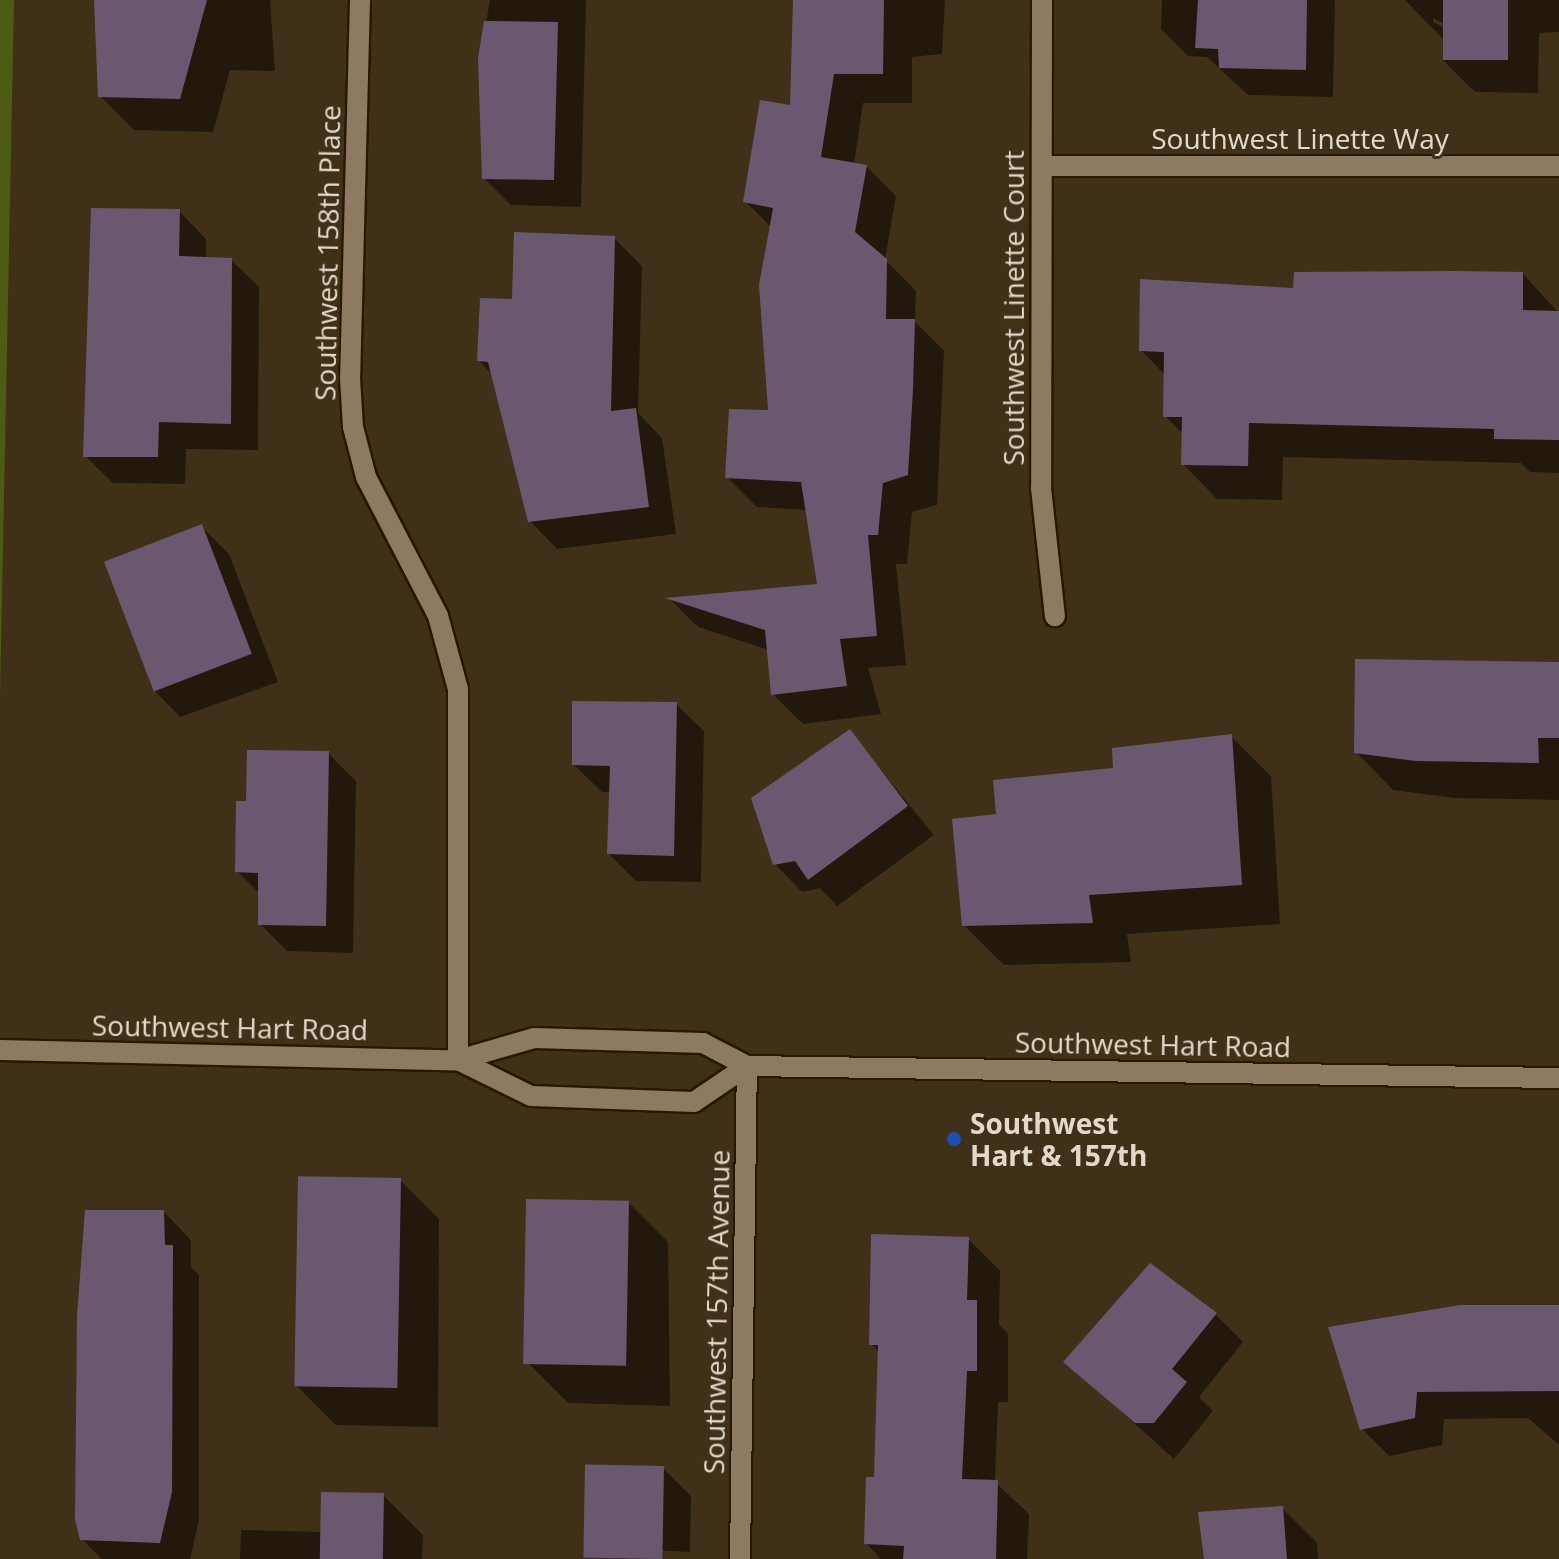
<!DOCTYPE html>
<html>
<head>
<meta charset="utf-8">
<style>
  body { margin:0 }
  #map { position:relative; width:1559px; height:1559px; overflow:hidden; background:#413018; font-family:"Open Sans",sans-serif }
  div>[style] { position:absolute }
  .green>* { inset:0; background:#4d5c13 }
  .shadow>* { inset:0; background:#0007 }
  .building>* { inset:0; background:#6a5871; transform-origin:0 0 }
  .roads { filter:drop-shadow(2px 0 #271802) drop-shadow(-2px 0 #271802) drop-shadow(0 2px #271802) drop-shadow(0 -2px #271802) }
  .minor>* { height:20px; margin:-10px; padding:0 10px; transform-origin:10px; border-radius:10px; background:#8d7a60 }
  .secondary>* { height:20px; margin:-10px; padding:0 10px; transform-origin:10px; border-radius:10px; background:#8d7a60 }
  .dots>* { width:22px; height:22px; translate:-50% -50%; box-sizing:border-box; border:4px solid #413018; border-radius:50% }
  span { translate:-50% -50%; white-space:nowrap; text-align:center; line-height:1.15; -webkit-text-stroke:6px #413018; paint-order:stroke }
  .street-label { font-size:28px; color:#e3d9cb }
  .poi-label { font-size:28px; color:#e3d9cb; font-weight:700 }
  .left { translate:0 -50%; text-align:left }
</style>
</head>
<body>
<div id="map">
  <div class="green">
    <div style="clip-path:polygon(0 0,14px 0,0 695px)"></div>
  </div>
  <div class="shadow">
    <div style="clip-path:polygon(96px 0,270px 0,275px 71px,230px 70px,213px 132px,134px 130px,100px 96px)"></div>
    <div style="clip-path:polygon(490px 0,586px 0,581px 207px,511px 205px,484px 178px,480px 58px)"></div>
    <div style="clip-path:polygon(795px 0,945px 0,942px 54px,912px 57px,912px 103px,863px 103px,854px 164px,866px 166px,896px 196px,885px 260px,916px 291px,915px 322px,944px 351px,937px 505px,912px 512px,907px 564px,896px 564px,906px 665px,868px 668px,881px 714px,803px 724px,773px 694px,769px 650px,698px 627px,670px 599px,819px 586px,807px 510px,757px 507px,727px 477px,770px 412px,772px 228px,745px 201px,792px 108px)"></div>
    <div style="clip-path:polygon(1162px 0,1335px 0,1333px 97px,1248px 95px,1207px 57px,1188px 56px,1161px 29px)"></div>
    <div style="clip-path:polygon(evenodd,1405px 0,1559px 0,1559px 32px,1539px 33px,1538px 93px,1475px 92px,1443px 60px,1443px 39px,1405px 0,1433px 18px,1452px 28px,1450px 31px,1433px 22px,1433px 18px)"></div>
    <div style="clip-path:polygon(179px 211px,206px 239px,206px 259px,231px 260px,259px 287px,258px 450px,186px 449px,185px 484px,113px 483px,85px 456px)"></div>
    <div style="clip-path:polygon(614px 238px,642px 266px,638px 413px,662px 438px,676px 534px,557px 549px,530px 521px,493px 375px,479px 361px,514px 302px)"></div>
    <div style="clip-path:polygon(1523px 274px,1559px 313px,1559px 473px,1530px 472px,1521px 463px,1283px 457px,1282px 500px,1217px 499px,1183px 464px,1184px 435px,1165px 416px,1165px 375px,1141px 350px,1295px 290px)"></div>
    <div style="clip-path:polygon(202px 527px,229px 554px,278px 682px,180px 717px,153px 689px,106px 563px)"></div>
    <div style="clip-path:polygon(1559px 666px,1559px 800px,1455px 798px,1393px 790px,1356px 752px)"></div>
    <div style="clip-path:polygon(676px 704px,704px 731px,701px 882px,636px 881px,609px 854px,611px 792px,602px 792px,574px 765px)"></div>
    <div style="clip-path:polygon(850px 732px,934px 835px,837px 906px,820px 888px,802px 892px,775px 864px)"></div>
    <div style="clip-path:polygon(1231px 736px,1271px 776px,1280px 924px,1127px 934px,1131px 962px,1004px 965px,964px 925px,998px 816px,1115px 770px)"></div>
    <div style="clip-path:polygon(328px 753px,356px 781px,353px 953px,287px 951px,260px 924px,260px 894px,237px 871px,248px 803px)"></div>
    <div style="clip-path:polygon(400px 1180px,439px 1219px,438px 1427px,336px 1425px,296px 1385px)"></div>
    <div style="clip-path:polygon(628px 1202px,668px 1242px,670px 1406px,568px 1403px,529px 1364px)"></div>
    <div style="clip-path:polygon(164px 1212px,191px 1240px,191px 1267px,199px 1275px,199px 1520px,190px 1559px,102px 1559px,82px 1539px)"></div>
    <div style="clip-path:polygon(968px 1239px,1000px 1271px,999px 1324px,1008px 1334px,1008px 1402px,998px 1402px,995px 1482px,1029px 1514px,1027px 1559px,881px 1559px,866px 1543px,876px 1479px,880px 1353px,871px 1344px)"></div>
    <div style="clip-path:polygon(1559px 1307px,1559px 1445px,1528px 1418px,1444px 1419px,1442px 1445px,1389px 1456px,1362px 1429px,1331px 1328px)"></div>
    <div style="clip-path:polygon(1215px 1314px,1243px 1342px,1199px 1397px,1213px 1411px,1174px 1459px,1066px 1362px)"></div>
    <div style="clip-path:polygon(663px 1468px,691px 1496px,690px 1552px,614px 1548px)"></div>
    <div style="clip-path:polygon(383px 1495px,423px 1535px,422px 1559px,240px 1559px,241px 1530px,322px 1532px)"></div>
    <div style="clip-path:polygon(1282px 1508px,1317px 1543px,1318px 1559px,1206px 1559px)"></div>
  </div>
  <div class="building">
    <div style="clip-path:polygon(94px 0,207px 0,180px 99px,98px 97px)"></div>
    <div style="clip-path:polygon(793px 0,884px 0,883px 74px,834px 74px,821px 157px,867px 165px,855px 232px,887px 259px,886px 319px,915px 319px,913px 389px,908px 475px,883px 483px,878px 535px,868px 535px,877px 636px,840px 639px,847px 686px,771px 695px,765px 630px,665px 598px,817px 584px,801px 482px,725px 478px,729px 409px,768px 410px,759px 285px,773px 208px,743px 202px,760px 100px,790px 105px)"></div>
    <div style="clip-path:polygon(1198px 0,1307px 0,1306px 70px,1219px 68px,1218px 49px,1195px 48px)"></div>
    <div style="left:1443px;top:0;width:65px;height:60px"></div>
    <div style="clip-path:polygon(484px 21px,558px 22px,554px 180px,482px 179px,478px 58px)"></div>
    <div style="clip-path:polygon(91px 208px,180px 209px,179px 256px,232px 258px,231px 424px,159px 422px,158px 457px,83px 457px)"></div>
    <div style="clip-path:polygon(514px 232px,615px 236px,611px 411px,636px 408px,649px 507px,528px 522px,488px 362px,477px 361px,480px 298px,512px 299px)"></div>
    <div style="clip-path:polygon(1456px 271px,1523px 272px,1523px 310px,1559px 311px,1559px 440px,1494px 439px,1494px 429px,1249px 423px,1248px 466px,1181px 465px,1182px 417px,1163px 417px,1164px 352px,1139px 351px,1140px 279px,1293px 288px,1294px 272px)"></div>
    <div style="left:202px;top:524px;width:139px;height:105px;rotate:69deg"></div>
    <div style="clip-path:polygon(1355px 659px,1559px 662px,1559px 738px,1538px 738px,1539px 763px,1416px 761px,1354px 753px)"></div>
    <div style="clip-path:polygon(572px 701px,677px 702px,674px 856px,607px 854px,610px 766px,572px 765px)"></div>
    <div style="clip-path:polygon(850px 729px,908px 806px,808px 880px,795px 861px,773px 865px,751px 798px)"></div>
    <div style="clip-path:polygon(1232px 734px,1242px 885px,1089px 895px,1093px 923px,962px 926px,952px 819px,996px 814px,993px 780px,1113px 768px,1112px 748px)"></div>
    <div style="clip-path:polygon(247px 750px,329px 751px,326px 926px,258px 925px,258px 873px,235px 872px,236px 801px,246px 801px)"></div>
    <div style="left:401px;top:1178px;width:210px;height:103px;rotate:91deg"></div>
    <div style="left:526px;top:1199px;width:103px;height:165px;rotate:1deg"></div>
    <div style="clip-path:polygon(85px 1210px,164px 1210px,165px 1245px,173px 1245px,172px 1492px,160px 1543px,80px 1540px,75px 1519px,77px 1316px)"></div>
    <div style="clip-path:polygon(871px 1234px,969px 1237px,967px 1300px,977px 1300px,977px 1371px,967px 1371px,962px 1479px,998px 1480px,996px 1559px,903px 1559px,904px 1546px,864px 1544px,866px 1477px,874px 1477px,878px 1345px,869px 1345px)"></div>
    <div style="clip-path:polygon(1150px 1263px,1217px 1313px,1172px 1369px,1187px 1382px,1154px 1423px,1135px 1423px,1063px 1362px)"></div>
    <div style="clip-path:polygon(1460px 1305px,1559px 1305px,1559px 1391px,1417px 1392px,1415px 1418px,1360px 1430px,1328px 1327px)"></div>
    <div style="left:664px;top:1466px;width:93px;height:79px;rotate:91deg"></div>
    <div style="left:321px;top:1492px;width:63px;height:67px;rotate:1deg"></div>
    <div style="clip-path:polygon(1283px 1506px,1287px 1559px,1204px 1559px,1198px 1512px)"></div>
  </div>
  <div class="roads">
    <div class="minor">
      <div style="left:360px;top:0;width:378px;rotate:91.5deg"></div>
      <div style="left:350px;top:378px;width:49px;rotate:86.5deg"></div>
      <div style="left:353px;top:427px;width:52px;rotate:75.4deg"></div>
      <div style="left:366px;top:477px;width:157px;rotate:62.6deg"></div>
      <div style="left:438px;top:616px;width:76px;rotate:74.7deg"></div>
      <div style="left:458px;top:689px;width:371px;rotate:90deg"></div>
      <div style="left:1042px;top:0;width:488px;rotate:90.1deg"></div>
      <div style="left:1041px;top:488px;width:129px;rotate:83.8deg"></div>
      <div style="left:1042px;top:166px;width:517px"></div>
      <div style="left:740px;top:1559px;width:493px;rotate:-89.2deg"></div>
    </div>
    <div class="secondary">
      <div style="left:0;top:1050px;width:458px;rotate:1.3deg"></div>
      <div style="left:458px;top:1060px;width:79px;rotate:-16.1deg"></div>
      <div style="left:534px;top:1038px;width:169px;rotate:1.7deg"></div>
      <div style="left:703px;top:1043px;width:50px;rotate:27.6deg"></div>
      <div style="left:747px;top:1066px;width:812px;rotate:0.85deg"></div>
      <div style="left:458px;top:1060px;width:81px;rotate:26.3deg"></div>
      <div style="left:531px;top:1096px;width:163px;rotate:2.1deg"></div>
      <div style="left:694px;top:1102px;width:64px;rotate:-34.2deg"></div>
    </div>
  </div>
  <div class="dots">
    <div style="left:954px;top:1139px;background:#1a4fb4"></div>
  </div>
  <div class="street-label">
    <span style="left:1300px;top:138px">Southwest Linette Way</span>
    <span style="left:327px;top:253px;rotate:-89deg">Southwest 158th Place</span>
    <span style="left:1013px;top:308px;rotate:-90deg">Southwest Linette Court</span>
    <span style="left:230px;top:1027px;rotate:1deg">Southwest Hart Road</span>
    <span style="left:1153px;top:1044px;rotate:1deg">Southwest Hart Road</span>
    <span style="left:716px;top:1312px;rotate:-89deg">Southwest 157th Avenue</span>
  </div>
  <div class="poi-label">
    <span class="left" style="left:970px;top:1139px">Southwest<br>Hart &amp; 157th</span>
  </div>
</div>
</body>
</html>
